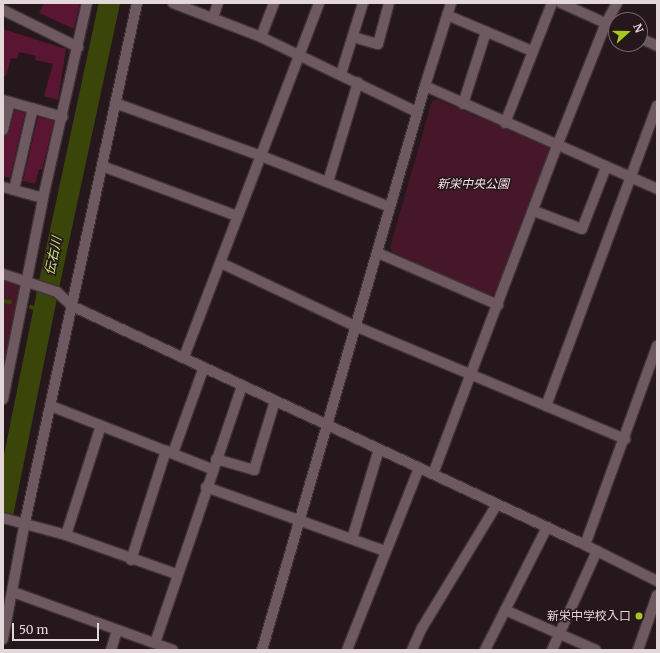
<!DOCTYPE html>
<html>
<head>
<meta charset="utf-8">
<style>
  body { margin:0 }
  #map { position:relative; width:660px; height:653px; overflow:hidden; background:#26171c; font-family:Merriweather,"Noto Sans JP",serif }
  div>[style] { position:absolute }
  .green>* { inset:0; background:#461729 }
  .stream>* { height:3.5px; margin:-1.75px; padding:0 1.75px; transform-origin:1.75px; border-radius:1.75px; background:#394509 }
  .river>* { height:21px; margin:-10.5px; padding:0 10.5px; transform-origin:10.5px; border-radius:10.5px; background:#394509 }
  .building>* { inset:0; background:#591531 }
  .roads { filter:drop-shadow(1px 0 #3e3235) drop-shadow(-1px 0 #3e3235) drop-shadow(0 1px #3e3235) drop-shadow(0 -1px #3e3235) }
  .minor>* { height:10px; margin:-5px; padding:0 5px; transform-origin:5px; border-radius:5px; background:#6d595f }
  .tertiary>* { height:10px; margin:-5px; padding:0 5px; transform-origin:5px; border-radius:5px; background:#6d595f }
  .dots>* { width:11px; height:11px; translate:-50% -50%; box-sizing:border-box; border:2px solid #26171c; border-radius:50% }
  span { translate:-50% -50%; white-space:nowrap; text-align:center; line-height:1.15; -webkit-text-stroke:3px #26171c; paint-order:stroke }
  .park-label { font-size:12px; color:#f4dde3; font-style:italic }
  .poi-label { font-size:12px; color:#e3d7da }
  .right { translate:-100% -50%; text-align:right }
  .water-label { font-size:13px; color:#c5e07a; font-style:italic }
  .frame { position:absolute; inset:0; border:4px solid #e3d7da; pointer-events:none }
  .north { position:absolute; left:608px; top:12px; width:40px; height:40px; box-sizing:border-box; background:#26171c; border:1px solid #726468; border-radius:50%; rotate:69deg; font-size:11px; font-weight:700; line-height:16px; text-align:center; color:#e3d7da }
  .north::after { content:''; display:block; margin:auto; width:14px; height:18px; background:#a7c81f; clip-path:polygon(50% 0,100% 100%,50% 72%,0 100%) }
  .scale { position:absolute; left:12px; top:623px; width:87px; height:18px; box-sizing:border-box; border:2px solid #e3d7da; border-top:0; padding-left:5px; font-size:12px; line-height:14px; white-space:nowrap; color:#e3d7da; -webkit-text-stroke:3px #26171c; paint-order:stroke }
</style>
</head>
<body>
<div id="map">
  <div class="green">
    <div style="clip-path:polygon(437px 99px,548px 147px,551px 154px,496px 293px,490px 296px,392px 252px,390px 247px,432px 101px)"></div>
    <div style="clip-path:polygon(3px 279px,16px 283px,22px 292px,3px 380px)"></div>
  </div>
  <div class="stream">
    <div style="left:3px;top:301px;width:7px;rotate:8deg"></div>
    <div style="left:31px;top:307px;width:14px;rotate:21deg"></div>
  </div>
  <div class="river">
    <div style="left:3px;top:510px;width:218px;rotate:-78.6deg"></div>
    <div style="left:46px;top:296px;width:300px;rotate:-77.9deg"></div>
  </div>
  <div class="building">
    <div style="clip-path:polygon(44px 3px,80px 3px,74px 29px,39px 13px)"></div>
    <div style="clip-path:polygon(3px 29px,66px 49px,58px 100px,44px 96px,53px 64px,35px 60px,36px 56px,19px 52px,17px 59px,11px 58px,6px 76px,3px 76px)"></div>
    <div style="clip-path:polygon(15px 110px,25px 113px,10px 178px,3px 176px,3px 136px,9px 132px)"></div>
    <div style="clip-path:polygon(38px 117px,54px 121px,42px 170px,39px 169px,35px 184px,23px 181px)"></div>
  </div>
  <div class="roads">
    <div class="minor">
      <div style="left:173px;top:3px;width:94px;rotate:21.1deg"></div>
      <div style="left:261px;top:37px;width:173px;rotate:25.7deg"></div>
      <div style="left:561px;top:3px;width:60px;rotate:24.4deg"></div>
      <div style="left:3px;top:10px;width:84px;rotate:26.3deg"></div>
      <div style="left:447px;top:15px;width:92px;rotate:23deg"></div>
      <div style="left:213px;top:18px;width:16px;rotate:-72deg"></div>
      <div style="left:261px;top:37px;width:36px;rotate:-69deg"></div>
      <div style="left:353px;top:37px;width:26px;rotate:16deg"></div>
      <div style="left:378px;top:44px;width:42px;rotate:-75deg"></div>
      <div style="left:640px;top:38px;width:19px;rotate:25deg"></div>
      <div style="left:341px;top:74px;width:74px;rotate:-72.8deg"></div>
      <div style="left:425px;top:86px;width:254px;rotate:23.9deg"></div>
      <div style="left:3px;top:100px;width:62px;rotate:15.8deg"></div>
      <div style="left:115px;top:103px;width:153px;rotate:19.9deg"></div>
      <div style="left:259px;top:155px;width:141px;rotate:21.7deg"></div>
      <div style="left:463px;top:104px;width:76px;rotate:-72.3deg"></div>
      <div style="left:505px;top:123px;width:129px;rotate:-68.6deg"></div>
      <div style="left:3px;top:130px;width:29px;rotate:-76deg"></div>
      <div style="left:102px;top:166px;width:144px;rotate:20.3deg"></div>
      <div style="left:328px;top:182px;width:104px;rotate:-73.3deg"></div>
      <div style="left:3px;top:187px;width:41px;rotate:15.4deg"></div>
      <div style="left:14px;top:190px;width:84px;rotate:-77deg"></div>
      <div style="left:534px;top:211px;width:51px;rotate:20.6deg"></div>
      <div style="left:582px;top:229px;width:66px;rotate:-68.8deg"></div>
      <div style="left:378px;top:253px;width:131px;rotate:23.4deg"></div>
      <div style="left:221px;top:263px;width:148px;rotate:25.2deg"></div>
      <div style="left:355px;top:326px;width:293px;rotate:22.7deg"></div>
      <div style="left:3px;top:274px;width:57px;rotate:18.4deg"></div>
      <div style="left:57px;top:292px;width:21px;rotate:43deg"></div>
      <div style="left:184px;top:357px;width:379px;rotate:-69.1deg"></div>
      <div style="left:3px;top:399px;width:205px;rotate:-78.7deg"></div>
      <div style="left:43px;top:198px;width:200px;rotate:-77.3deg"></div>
      <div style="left:51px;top:406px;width:173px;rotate:21.4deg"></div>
      <div style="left:546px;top:406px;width:320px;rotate:-69.7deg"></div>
      <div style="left:173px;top:453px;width:91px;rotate:-70.2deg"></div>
      <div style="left:216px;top:459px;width:40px;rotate:16deg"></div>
      <div style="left:254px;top:470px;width:72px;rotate:-73.1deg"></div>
      <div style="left:433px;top:474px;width:351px;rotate:-69.3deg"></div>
      <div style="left:557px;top:146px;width:132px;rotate:-68.3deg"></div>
      <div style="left:606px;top:23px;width:23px;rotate:-61deg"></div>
      <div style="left:206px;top:487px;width:190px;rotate:19.7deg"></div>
      <div style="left:3px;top:518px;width:65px;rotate:15.1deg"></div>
      <div style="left:66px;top:535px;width:117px;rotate:19.5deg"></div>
      <div style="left:66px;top:535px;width:115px;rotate:-72.3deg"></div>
      <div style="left:352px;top:539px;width:94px;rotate:-73.3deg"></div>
      <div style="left:585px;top:545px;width:212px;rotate:-70.1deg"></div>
      <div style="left:131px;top:560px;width:115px;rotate:-72.3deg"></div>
      <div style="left:13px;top:592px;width:170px;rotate:19.9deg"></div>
      <div style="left:505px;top:610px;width:99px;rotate:23.7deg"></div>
      <div style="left:155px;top:643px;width:271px;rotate:-71.3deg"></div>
      <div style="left:111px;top:650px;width:21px;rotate:-73deg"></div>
      <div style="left:347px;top:650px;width:196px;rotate:-68.4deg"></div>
      <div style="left:412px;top:650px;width:24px;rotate:-66deg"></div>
      <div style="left:422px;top:628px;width:145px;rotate:-58.8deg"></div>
      <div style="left:485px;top:650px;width:138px;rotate:-63.2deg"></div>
      <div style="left:552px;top:650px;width:109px;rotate:-65.6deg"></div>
    </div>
    <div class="tertiary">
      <div style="left:72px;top:306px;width:566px;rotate:24.98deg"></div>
      <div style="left:585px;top:545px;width:80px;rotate:26.6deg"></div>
      <div style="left:3px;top:639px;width:119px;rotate:-79.4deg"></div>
      <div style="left:25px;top:522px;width:531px;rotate:-77.82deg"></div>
      <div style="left:262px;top:650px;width:587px;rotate:-73.88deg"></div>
      <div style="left:425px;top:86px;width:87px;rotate:-72.6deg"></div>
      <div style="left:638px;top:650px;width:58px;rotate:-70.9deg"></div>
    </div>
  </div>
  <div class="dots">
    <div style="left:639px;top:616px;background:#a7c81f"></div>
  </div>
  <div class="park-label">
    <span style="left:473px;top:184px">新栄中央公園</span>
  </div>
  <div class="poi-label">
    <span class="right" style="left:631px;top:616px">新栄中学校入口</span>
  </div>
  <div class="water-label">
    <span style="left:54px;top:256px;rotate:-78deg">伝右川</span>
  </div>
  <div class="frame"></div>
  <div class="north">N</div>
  <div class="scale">50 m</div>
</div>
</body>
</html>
